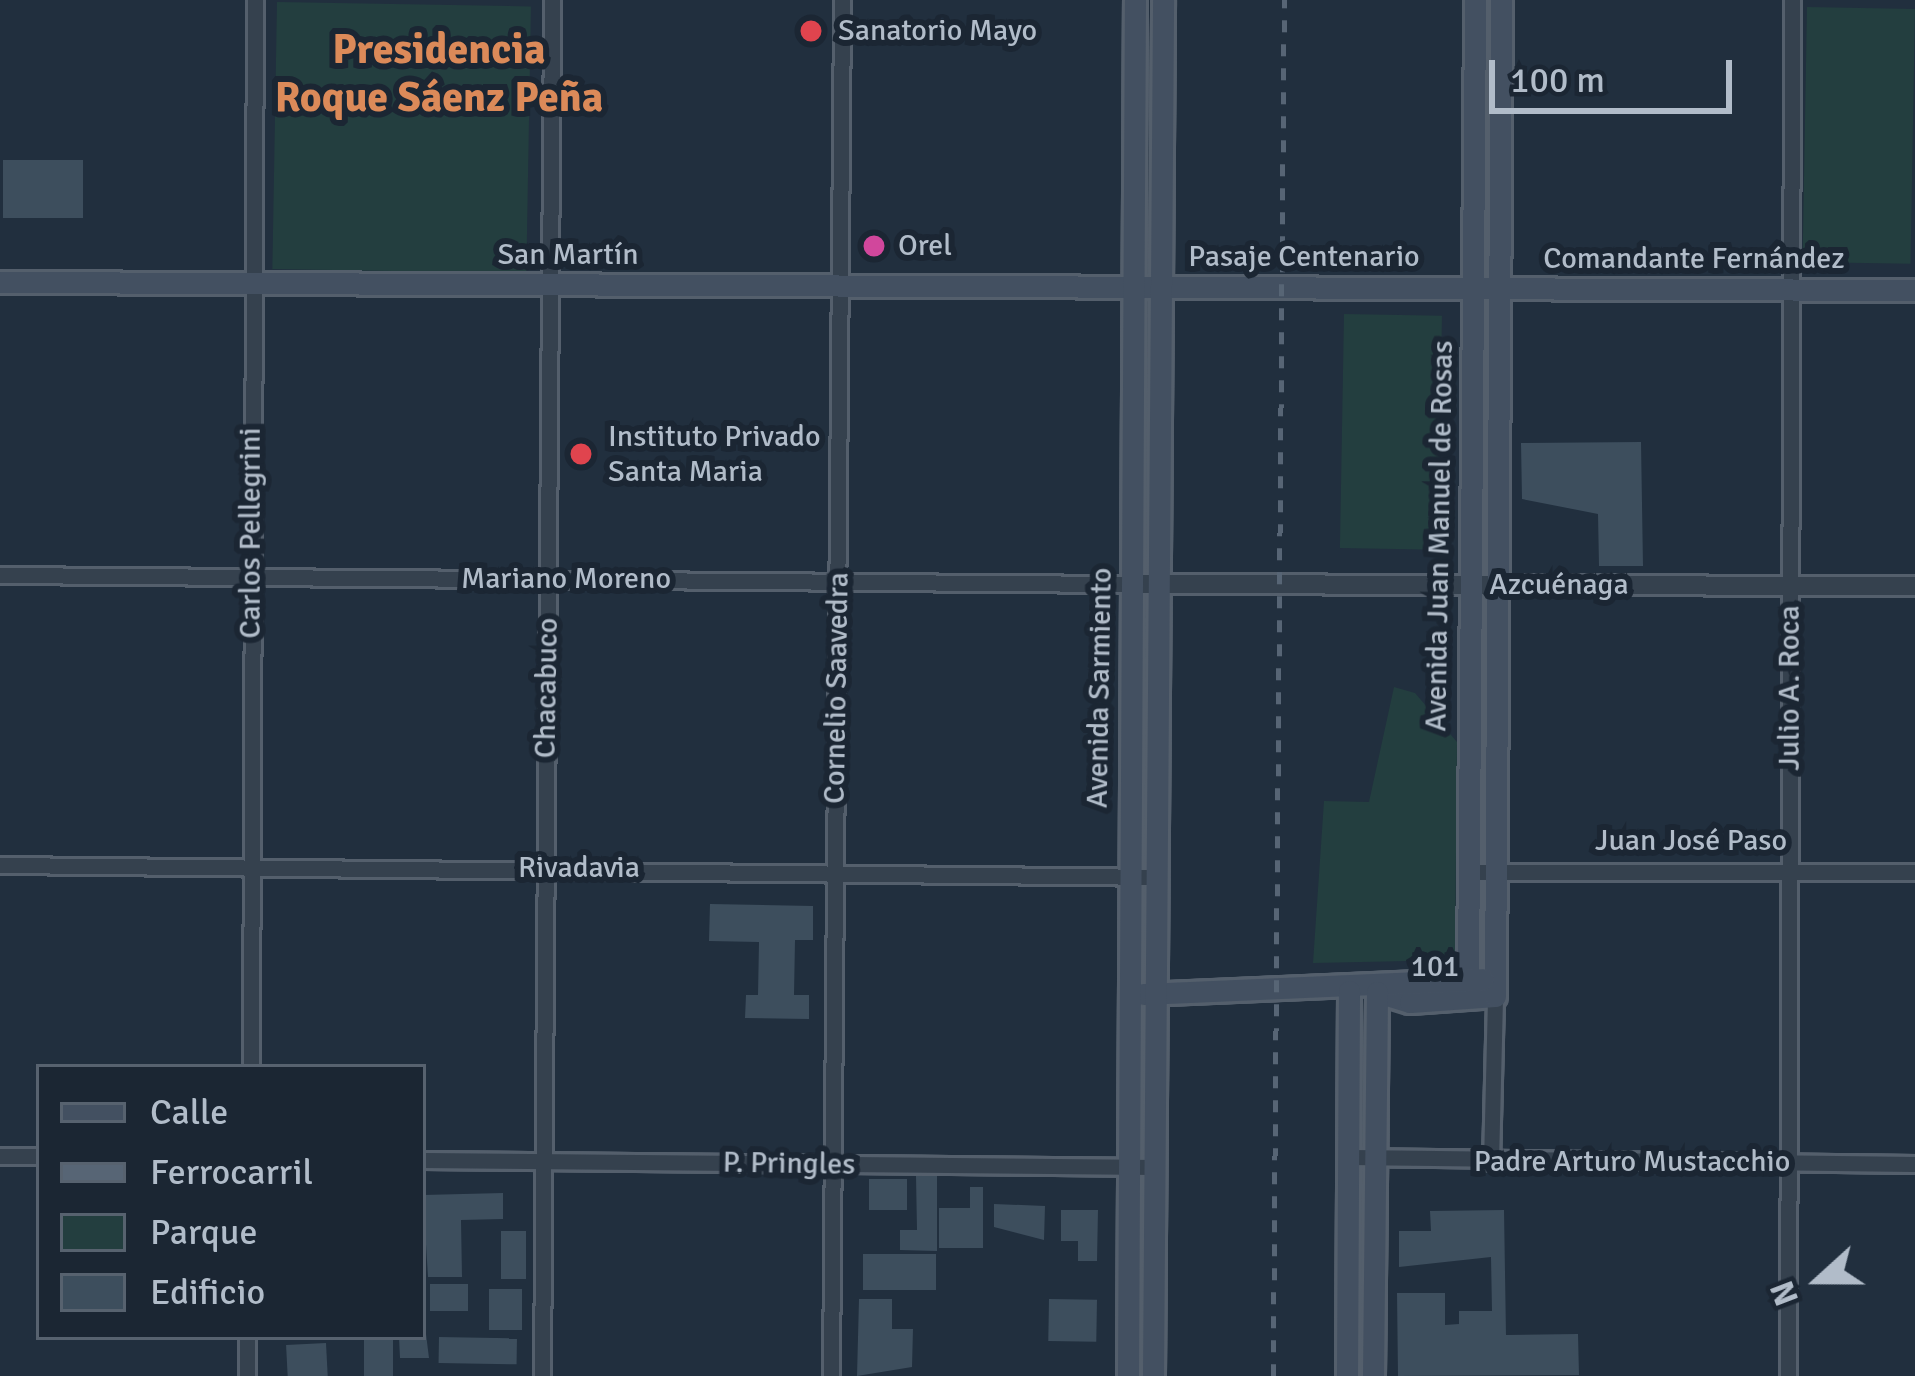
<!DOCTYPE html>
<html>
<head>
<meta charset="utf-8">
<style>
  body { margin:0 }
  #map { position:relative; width:1915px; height:1376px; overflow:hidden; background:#212f3e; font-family:Signika,sans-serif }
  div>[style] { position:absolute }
  .green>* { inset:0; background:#233e3f; transform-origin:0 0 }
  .building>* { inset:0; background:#3d4e5d; transform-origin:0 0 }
  .roads { filter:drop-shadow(3px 0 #545f6c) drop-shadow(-3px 0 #545f6c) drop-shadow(0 3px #545f6c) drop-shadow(0 -3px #545f6c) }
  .minor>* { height:15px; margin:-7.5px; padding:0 7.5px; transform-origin:7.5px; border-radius:7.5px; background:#35414e }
  .tertiary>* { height:18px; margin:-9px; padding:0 9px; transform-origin:9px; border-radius:9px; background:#35414e }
  .secondary>* { height:21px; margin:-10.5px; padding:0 10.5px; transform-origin:10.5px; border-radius:10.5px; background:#435061 }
  .rail>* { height:4.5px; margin-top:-2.25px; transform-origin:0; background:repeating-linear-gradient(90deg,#576575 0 12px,transparent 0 24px) }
  .dots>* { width:33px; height:33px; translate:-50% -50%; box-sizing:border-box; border:6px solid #1b2633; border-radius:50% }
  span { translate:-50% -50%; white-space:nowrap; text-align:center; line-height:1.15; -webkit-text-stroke:12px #1b2633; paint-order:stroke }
  .poi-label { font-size:30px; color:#b1bcc9 }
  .left { translate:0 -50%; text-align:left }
  .street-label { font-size:30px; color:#b1bcc9 }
  .district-label { font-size:42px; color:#dc8a59; font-weight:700 }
  .legend { position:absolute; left:36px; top:1064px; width:390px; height:276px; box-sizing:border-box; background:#1b2633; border:3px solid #57626f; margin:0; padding:15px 21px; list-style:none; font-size:36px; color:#b1bcc9 }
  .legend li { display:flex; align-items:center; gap:24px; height:60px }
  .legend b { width:60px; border:3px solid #57626f }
  .north { position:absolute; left:1759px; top:1220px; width:120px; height:120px; -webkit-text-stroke:9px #1b2633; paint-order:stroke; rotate:249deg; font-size:33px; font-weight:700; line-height:48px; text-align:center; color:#b1bcc9 }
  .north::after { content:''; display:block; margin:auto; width:42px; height:54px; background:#b1bcc9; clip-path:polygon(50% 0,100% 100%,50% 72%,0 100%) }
  .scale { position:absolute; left:1489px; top:60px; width:243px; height:54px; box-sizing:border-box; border:6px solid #b1bcc9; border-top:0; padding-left:15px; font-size:36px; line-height:42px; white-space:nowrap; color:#b1bcc9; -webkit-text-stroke:9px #1b2633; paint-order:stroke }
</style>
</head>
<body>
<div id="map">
  <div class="green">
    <div style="left:277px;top:2px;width:254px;height:267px;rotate:1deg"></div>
    <div style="left:1807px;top:7px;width:108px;height:255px;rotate:1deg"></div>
    <div style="left:1344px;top:314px;width:98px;height:234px;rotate:1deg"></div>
    <div style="clip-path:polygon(1394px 687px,1415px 693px,1457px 742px,1455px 960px,1313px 963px,1324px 801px,1369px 802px)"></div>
  </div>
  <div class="building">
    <div style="left:3px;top:160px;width:80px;height:58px"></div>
    <div style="clip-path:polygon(1641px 442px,1643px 566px,1599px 566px,1598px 514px,1522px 499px,1521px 443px)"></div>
    <div style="clip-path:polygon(710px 904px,813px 906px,813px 940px,795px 940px,794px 995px,809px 995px,809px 1019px,745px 1018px,746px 995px,758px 995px,759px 942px,709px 941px)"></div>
    <div style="clip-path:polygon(916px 1176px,937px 1176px,937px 1251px,900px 1250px,900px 1230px,917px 1230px)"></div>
    <div style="left:869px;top:1179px;width:38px;height:31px"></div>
    <div style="clip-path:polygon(970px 1187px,983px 1187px,983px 1248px,939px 1248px,939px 1208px,970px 1208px)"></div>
    <div style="clip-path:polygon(503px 1193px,503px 1219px,461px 1220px,462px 1277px,428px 1277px,423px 1195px)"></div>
    <div style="clip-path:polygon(994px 1204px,1045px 1206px,1044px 1240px,994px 1227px)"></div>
    <div style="clip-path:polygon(1061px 1210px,1098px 1210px,1097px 1261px,1078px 1261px,1078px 1241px,1061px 1241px)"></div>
    <div style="clip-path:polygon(1504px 1210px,1506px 1335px,1578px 1334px,1579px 1375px,1398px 1376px,1397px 1293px,1445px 1293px,1445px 1325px,1459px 1324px,1459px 1311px,1492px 1311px,1491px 1257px,1399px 1267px,1399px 1231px,1431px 1231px,1430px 1211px)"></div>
    <div style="left:501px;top:1231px;width:25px;height:48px"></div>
    <div style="left:863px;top:1254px;width:73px;height:36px"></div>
    <div style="left:430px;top:1284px;width:38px;height:27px"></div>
    <div style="left:489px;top:1289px;width:33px;height:41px"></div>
    <div style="clip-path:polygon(859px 1299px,892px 1299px,892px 1329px,913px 1329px,912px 1367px,857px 1376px)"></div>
    <div style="left:1049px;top:1299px;width:48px;height:42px;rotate:1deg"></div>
    <div style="clip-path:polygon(423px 1310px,429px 1358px,400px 1358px,399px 1337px,423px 1337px)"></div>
    <div style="left:439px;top:1337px;width:78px;height:26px;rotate:1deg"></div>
    <div style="left:364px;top:1338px;width:29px;height:38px"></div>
    <div style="left:326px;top:1343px;width:33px;height:40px;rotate:87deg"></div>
  </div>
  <div class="roads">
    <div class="minor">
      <div style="left:0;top:575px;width:1132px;rotate:0.46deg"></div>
      <div style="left:0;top:865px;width:1157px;rotate:0.59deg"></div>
      <div style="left:1467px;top:872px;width:448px"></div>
      <div style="left:251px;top:1067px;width:1067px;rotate:-89.79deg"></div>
      <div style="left:0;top:1156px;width:39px"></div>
      <div style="left:1349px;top:1157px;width:566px;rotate:0.71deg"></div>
      <div style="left:423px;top:1160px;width:732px;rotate:0.55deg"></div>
      <div style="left:1491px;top:1162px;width:166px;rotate:-88.6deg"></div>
      <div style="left:247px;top:1376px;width:39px;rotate:-90deg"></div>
      <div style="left:542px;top:1376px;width:1376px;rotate:-89.58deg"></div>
      <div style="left:831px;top:1376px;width:1376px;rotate:-89.54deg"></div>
      <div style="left:1788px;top:1376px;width:1376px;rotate:-89.83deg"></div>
    </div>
    <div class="tertiary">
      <div style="left:1132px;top:584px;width:783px;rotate:0.15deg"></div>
    </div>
    <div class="secondary">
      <div style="left:0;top:282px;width:1915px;rotate:0.24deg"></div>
      <div style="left:1468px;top:980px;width:980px;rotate:-89.59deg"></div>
      <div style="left:1377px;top:992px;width:34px;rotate:17deg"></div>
      <div style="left:1410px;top:1002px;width:85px;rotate:-4deg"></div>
      <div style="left:1495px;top:996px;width:996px;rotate:-89.65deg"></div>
      <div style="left:1143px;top:994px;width:340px;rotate:-2.5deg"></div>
      <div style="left:1128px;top:1376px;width:1376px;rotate:-89.71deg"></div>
      <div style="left:1153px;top:1376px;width:1376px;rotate:-89.58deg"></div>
      <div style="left:1347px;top:1376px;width:385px;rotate:-89.7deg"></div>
      <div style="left:1373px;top:1376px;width:384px;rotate:-89.4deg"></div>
    </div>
  </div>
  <div class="rail">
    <div style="left:1273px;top:1376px;width:1376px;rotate:-89.54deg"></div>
  </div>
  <div class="dots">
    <div style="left:811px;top:31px;background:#e0444e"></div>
    <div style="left:874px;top:246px;background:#d1479c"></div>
    <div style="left:581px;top:454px;background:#e0444e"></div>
  </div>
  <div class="poi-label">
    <span class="left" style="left:838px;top:31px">Sanatorio Mayo</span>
    <span class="left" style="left:898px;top:246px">Orel</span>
    <span class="left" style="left:608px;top:454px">Instituto Privado<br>Santa Maria</span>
  </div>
  <div class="street-label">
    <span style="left:568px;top:255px">San Martín</span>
    <span style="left:1304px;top:257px">Pasaje Centenario</span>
    <span style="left:1694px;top:259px">Comandante Fernández</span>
    <span style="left:251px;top:533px;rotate:-90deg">Carlos Pellegrini</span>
    <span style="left:1440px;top:536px;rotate:-89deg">Avenida Juan Manuel de Rosas</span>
    <span style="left:566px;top:579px">Mariano Moreno</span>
    <span style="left:1559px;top:585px">Azcuénaga</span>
    <span style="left:547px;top:688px;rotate:-89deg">Chacabuco</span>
    <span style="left:837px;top:688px;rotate:-89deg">Cornelio Saavedra</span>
    <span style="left:1100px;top:688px;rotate:-89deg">Avenida Sarmiento</span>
    <span style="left:1790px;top:688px;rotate:-90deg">Julio A. Roca</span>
    <span style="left:1691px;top:841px">Juan José Paso</span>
    <span style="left:579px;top:868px">Rivadavia</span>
    <span style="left:1435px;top:967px">101</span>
    <span style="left:1632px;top:1162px">Padre Arturo Mustacchio</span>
    <span style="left:789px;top:1164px;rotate:1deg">P. Pringles</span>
  </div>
  <div class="district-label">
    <span style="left:439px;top:74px">Presidencia<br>Roque Sáenz Peña</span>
  </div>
  <ul class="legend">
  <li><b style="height:15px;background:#435061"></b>Calle</li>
  <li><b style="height:15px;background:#576575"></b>Ferrocarril</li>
  <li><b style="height:33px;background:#233e3f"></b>Parque</li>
  <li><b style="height:33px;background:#3d4e5d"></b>Edificio</li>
  </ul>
  <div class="north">N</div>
  <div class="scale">100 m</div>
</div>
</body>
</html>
